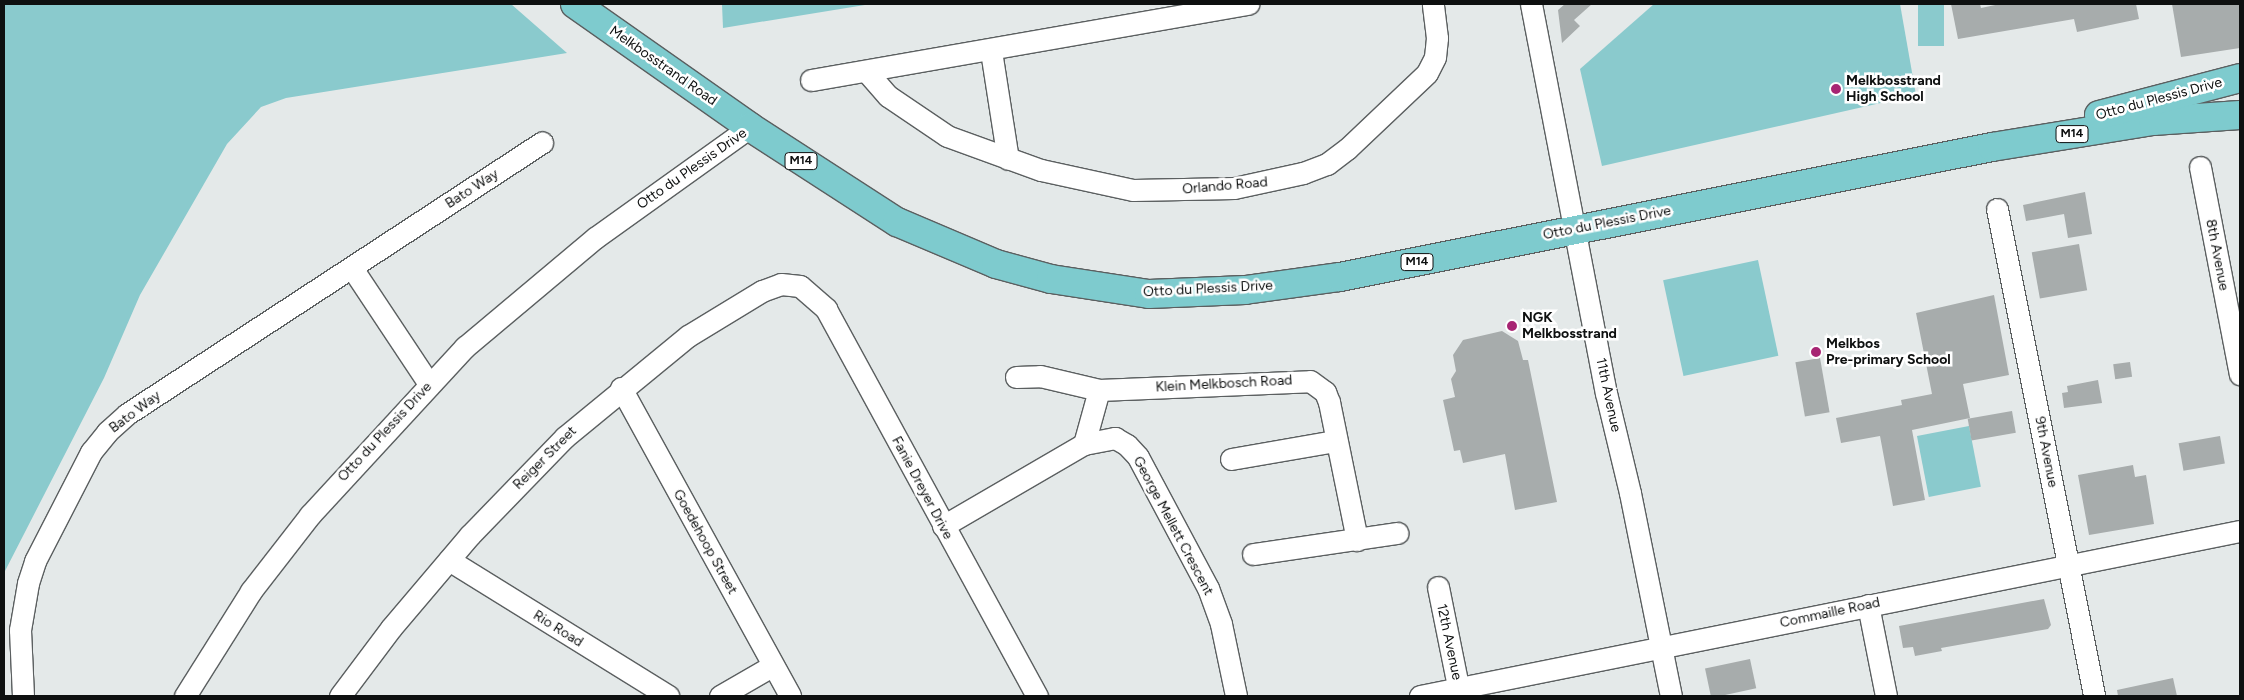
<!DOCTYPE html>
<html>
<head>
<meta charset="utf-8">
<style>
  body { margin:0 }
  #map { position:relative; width:2244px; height:700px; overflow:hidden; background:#e4e9e9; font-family:Figtree,sans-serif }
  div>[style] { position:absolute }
  .green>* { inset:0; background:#8acacd; transform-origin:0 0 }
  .building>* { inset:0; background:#a7acac; transform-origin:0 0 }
  .roads { filter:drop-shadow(1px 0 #5b5f60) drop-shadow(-1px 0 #5b5f60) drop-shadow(0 1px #5b5f60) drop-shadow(0 -1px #5b5f60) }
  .minor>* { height:21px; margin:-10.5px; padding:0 10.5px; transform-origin:10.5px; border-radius:10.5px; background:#fff }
  .primary>* { height:28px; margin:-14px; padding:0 14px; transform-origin:14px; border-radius:14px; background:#7ecbce }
  .dots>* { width:14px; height:14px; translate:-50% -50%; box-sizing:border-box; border:2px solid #fff; border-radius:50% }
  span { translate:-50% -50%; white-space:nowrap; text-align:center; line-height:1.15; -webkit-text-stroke:5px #fff; paint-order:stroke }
  .shield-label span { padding:1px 4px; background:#fff; border:1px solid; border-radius:4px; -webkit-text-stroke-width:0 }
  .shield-label { font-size:12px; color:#0e1010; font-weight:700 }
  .street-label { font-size:14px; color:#0e1010 }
  .poi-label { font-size:14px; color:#0e1010; font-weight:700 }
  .left { translate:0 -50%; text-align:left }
  .frame { position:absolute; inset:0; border:5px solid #0e1010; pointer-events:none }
</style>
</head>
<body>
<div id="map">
  <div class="green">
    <div style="clip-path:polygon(4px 4px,511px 4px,567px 53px,286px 98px,261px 107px,227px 144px,140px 295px,104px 378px,4px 573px)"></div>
    <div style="clip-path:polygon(722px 4px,871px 4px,723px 28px)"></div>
    <div style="clip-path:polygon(1654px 4px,1900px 4px,1916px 95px,1602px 166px,1580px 69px)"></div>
    <div style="left:1918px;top:4px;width:26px;height:42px"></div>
    <div style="left:1758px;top:260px;width:98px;height:97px;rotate:78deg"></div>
    <div style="left:1969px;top:426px;width:62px;height:53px;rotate:79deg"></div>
  </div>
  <div class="building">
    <div style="clip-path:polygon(1565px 4px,1592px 4px,1574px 20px,1580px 26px,1562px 43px,1558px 10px)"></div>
    <div style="clip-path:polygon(1951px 4px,1980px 4px,1981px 8px,2000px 4px,2136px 4px,2139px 19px,2077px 32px,2074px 19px,1958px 39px)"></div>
    <div style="clip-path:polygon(2172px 4px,2240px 4px,2240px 48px,2181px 57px)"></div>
    <div style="clip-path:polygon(2085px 192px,2092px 234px,2068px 238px,2064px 214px,2026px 221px,2023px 205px)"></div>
    <div style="left:2079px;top:244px;width:47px;height:48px;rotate:80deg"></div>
    <div style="clip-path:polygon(1994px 295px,2009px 375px,1963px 384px,1970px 418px,1912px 430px,1925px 500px,1893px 506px,1880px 436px,1841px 443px,1836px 418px,1902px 405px,1901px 400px,1932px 394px,1916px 313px)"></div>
    <div style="clip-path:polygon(1502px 331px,1518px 341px,1523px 360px,1528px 360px,1557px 502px,1515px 510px,1505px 454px,1463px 463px,1460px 450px,1454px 451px,1443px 400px,1455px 397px,1451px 379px,1456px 371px,1453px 355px,1463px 340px)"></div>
    <div style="left:1820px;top:358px;width:55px;height:25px;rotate:80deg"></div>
    <div style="left:2130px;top:362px;width:15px;height:17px;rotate:82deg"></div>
    <div style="clip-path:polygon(2098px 380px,2102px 403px,2064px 408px,2062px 393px,2068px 392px,2067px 386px)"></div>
    <div style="left:2012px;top:411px;width:22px;height:45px;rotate:80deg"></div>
    <div style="left:2220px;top:436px;width:28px;height:42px;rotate:80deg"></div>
    <div style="clip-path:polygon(2133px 465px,2135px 477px,2146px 475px,2154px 524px,2089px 535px,2078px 475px)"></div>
    <div style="clip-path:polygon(2044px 599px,2051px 625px,2048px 629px,1941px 648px,1942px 651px,1915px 656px,1913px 647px,1903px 648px,1899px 626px)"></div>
    <div style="left:1750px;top:659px;width:30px;height:46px;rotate:78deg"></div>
    <div style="clip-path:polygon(2173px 678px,2177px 696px,2118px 696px,2117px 690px)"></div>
  </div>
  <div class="roads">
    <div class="minor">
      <div style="left:1531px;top:4px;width:396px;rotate:79.1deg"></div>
      <div style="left:1606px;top:393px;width:103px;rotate:76.5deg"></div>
      <div style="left:1630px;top:493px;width:207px;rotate:78.6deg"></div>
      <div style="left:991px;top:51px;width:109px;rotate:81.1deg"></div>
      <div style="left:867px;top:72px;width:32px;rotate:49deg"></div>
      <div style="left:888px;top:96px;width:71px;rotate:34.1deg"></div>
      <div style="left:947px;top:136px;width:100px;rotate:19.9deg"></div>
      <div style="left:1041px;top:170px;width:94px;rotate:12.3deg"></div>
      <div style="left:1133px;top:190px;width:101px;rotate:-1.1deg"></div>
      <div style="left:1234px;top:188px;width:71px;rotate:-12.3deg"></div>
      <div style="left:1303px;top:173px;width:26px;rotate:-21deg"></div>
      <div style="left:1327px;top:164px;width:25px;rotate:-37deg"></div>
      <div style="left:1347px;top:149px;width:110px;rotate:-43.5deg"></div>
      <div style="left:1427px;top:73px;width:18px;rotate:-63deg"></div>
      <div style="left:1435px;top:57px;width:19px;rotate:-84deg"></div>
      <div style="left:1437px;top:38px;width:34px;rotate:-97deg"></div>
      <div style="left:811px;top:80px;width:444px;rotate:-9.9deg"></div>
      <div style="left:2200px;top:167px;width:211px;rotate:79.1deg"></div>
      <div style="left:1997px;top:209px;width:497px;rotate:78.7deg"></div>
      <div style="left:352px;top:268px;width:139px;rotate:56.4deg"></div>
      <div style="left:1016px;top:377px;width:24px;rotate:-2deg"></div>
      <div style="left:1040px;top:376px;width:61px;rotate:13.3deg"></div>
      <div style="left:1099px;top:390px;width:211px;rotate:-2.4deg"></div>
      <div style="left:1310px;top:381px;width:19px;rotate:36deg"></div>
      <div style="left:1325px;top:392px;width:11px;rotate:68deg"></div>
      <div style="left:1329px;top:402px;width:141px;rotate:78.5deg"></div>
      <div style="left:621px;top:388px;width:351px;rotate:61.2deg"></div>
      <div style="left:1084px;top:444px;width:56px;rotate:-74.5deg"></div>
      <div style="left:1231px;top:459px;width:106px;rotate:-9.8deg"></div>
      <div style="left:943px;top:526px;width:163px;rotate:-30.2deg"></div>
      <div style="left:1084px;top:444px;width:32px;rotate:-11deg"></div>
      <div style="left:1115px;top:438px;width:14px;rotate:30deg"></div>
      <div style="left:1127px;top:445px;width:16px;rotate:47deg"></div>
      <div style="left:1138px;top:457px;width:149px;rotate:61.9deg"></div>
      <div style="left:1208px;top:588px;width:38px;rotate:70deg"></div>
      <div style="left:1221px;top:624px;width:74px;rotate:78.2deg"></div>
      <div style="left:1253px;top:554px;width:146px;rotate:-8.3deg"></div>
      <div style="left:449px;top:560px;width:258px;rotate:31.8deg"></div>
      <div style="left:1438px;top:587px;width:111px;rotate:78.6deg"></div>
      <div style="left:1868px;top:605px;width:93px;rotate:78.8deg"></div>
      <div style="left:23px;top:696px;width:66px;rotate:-92.6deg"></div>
      <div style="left:20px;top:630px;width:48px;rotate:-80.3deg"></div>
      <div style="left:28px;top:583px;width:23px;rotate:-72deg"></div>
      <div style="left:35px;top:561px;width:123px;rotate:-62.8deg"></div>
      <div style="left:91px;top:452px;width:26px;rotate:-51deg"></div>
      <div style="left:107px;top:432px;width:27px;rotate:-42deg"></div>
      <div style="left:127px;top:414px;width:496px;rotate:-33.2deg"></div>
      <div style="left:185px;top:696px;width:124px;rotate:-57.8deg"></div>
      <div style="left:251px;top:591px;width:96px;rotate:-52.2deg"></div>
      <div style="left:310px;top:515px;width:229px;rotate:-47.3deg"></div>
      <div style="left:465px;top:347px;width:170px;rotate:-40deg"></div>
      <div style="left:595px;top:238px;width:191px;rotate:-35.6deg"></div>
      <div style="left:340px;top:696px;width:85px;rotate:-53.1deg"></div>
      <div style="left:391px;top:628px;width:122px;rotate:-49.7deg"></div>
      <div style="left:470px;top:535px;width:136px;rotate:-45.9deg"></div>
      <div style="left:565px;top:437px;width:159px;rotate:-39.4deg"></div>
      <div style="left:688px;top:336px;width:87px;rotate:-31.3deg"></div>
      <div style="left:762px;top:291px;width:20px;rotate:-20deg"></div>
      <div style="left:781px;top:284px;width:19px;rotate:6deg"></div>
      <div style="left:800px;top:286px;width:35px;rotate:41deg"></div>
      <div style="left:826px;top:309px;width:441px;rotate:61.4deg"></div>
      <div style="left:720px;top:696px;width:60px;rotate:-30deg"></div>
      <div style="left:1420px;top:696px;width:836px;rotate:-11.38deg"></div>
    </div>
    <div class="primary">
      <div style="left:575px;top:4px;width:214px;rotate:35.1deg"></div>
      <div style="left:750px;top:127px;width:175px;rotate:32.9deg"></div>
      <div style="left:897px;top:222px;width:108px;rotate:23deg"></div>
      <div style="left:996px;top:264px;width:57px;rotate:15.3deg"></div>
      <div style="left:1051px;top:279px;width:99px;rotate:8.7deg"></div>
      <div style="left:1149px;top:294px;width:96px;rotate:-2.4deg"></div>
      <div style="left:1245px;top:290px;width:96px;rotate:-7.8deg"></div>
      <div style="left:1340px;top:277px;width:665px;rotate:-11.28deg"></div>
      <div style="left:1992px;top:147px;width:163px;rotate:-9.2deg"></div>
      <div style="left:2153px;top:121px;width:87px;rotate:-3.9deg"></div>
      <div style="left:2099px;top:115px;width:146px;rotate:-14.7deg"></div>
    </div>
  </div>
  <div class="dots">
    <div style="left:1836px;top:89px;background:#a72573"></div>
    <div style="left:1512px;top:326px;background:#a72573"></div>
    <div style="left:1816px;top:352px;background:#a72573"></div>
  </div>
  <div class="shield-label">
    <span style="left:2072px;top:134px">M14</span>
    <span style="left:801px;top:161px">M14</span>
    <span style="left:1417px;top:262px">M14</span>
  </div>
  <div class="street-label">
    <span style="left:663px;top:66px;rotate:35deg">Melkbosstrand Road</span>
    <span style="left:2159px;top:99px;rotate:-15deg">Otto du Plessis Drive</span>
    <span style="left:692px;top:169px;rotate:-35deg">Otto du Plessis Drive</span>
    <span style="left:1225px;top:186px;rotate:-5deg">Orlando Road</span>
    <span style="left:472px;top:189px;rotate:-33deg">Bato Way</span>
    <span style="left:1607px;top:223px;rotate:-11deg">Otto du Plessis Drive</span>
    <span style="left:2217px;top:255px;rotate:79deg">8th Avenue</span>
    <span style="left:1208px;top:289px;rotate:-3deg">Otto du Plessis Drive</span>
    <span style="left:1224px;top:384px;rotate:-3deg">Klein Melkbosch Road</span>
    <span style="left:1608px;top:395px;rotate:78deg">11th Avenue</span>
    <span style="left:135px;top:412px;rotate:-37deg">Bato Way</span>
    <span style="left:385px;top:432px;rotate:-47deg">Otto du Plessis Drive</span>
    <span style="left:2046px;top:452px;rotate:79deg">9th Avenue</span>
    <span style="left:545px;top:458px;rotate:-45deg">Reiger Street</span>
    <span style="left:922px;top:488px;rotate:62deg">Fanie Dreyer Drive</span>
    <span style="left:1173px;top:526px;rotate:62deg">George Mellett Crescent</span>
    <span style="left:705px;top:542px;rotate:61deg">Goedehoop Street</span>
    <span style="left:1830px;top:613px;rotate:-12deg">Commaille Road</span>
    <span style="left:558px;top:629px;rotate:32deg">Rio Road</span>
    <span style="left:1449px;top:642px;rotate:78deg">12th Avenue</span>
  </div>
  <div class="poi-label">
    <span class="left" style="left:1846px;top:89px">Melkbosstrand<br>High School</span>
    <span class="left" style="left:1522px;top:326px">NGK<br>Melkbosstrand</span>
    <span class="left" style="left:1826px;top:352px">Melkbos<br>Pre-primary School</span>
  </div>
  <div class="frame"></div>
</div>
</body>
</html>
